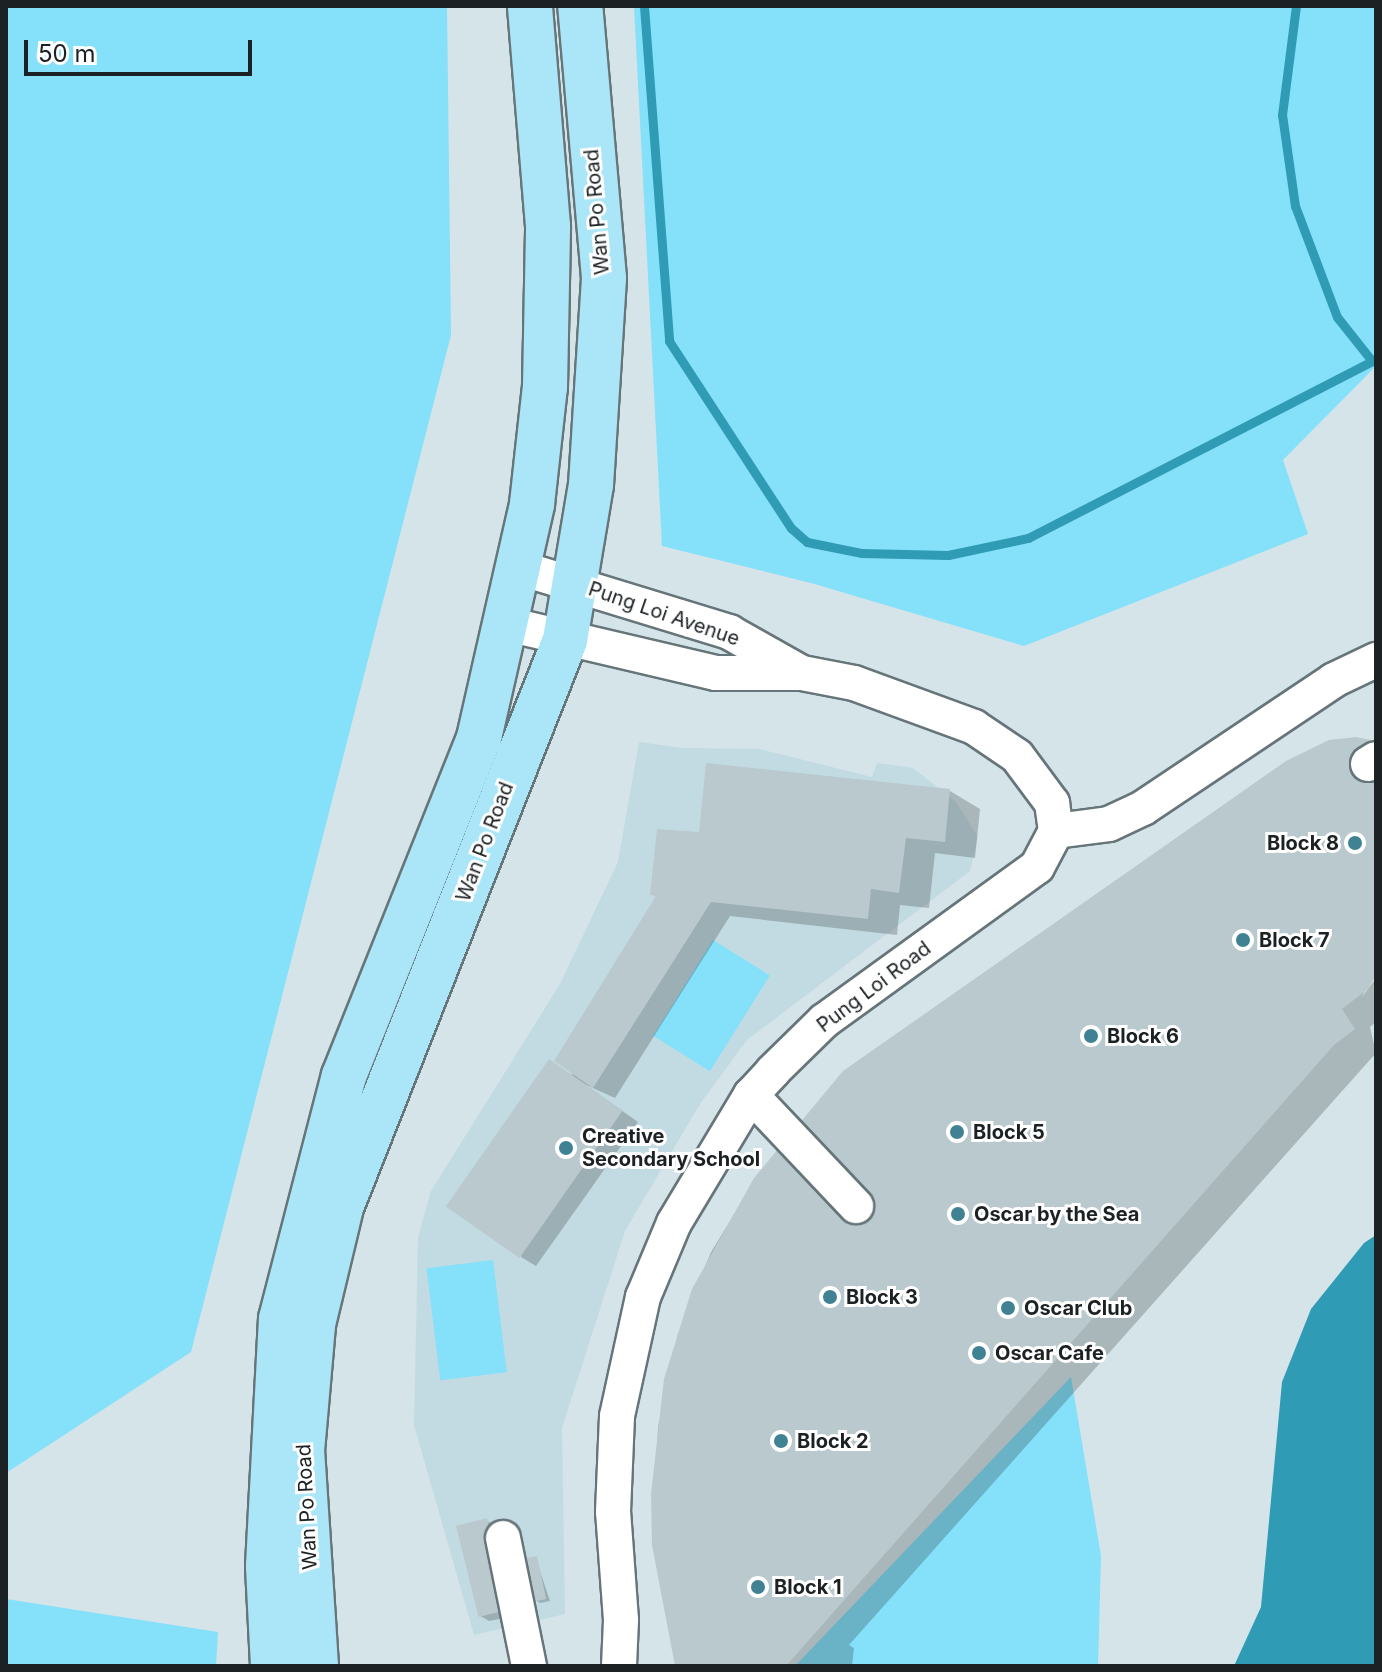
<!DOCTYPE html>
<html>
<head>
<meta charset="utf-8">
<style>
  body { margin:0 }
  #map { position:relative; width:1382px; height:1672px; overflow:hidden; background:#d4e4e9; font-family:Inter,sans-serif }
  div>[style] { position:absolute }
  .built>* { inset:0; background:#c2dbe3 }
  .green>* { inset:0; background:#85e0f9; transform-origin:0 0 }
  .water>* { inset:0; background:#2f9bb4 }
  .shadow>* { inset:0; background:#0003 }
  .stream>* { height:9px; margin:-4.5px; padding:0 4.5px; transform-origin:4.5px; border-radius:4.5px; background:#2f9bb4 }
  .building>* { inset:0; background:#b9c9ce; transform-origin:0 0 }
  .roads { filter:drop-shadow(2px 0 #667579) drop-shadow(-2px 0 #667579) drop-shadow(0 2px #667579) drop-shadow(0 -2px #667579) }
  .minor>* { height:34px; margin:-17px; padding:0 17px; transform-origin:17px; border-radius:17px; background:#fff }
  .major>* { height:44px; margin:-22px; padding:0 22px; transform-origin:22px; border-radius:22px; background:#aae6f7 }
  .dots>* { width:22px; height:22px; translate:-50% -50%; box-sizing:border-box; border:4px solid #fff; border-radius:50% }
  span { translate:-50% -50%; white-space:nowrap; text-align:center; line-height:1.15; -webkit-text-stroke:6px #fff; paint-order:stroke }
  .street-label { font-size:20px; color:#1c2224 }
  .poi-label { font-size:20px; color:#1c2224; font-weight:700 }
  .right { translate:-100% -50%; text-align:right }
  .left { translate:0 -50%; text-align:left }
  .frame { position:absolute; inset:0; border:8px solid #1c2224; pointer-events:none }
  .scale { position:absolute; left:24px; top:40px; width:228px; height:36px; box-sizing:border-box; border:4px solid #1c2224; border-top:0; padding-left:10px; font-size:24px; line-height:28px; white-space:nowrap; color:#1c2224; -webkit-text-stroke:6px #fff; paint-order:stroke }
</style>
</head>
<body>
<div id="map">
  <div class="built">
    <div style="clip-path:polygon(639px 742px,683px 748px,759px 749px,872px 777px,877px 763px,913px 768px,956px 802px,978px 837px,970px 871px,747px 1040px,700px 1104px,625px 1231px,562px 1428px,565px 1614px,474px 1635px,414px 1425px,418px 1237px,431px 1191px,560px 984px,618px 862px)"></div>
  </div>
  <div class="green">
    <div style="clip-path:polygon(6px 6px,447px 6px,451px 335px,191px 1352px,6px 1473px)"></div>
    <div style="clip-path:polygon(634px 6px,1376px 6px,1376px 366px,1283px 460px,1308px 534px,1024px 646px,811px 583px,662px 546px)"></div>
    <div style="left:713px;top:940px;width:67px;height:113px;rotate:32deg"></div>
    <div style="left:493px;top:1260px;width:113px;height:67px;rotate:83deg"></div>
    <div style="clip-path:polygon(1071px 1377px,1101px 1556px,1098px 1666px,795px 1666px)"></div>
    <div style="clip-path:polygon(6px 1599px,218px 1632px,216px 1666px,6px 1666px)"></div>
  </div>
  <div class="water">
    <div style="clip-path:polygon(1376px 1235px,1376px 1666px,1234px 1666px,1261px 1607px,1282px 1382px,1311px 1309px,1364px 1243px)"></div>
  </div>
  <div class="shadow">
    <div style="clip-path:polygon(950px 791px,980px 809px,975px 858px,935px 853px,929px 908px,900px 905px,897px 935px,730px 916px,615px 1098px,584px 1084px,638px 1122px,536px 1266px,521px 1257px,550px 1062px,572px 1075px,657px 897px,652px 894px,700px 835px)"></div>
    <div style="clip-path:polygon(1376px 969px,1362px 997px,1376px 978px,1376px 1022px,1370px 1027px,1376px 1053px,849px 1645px,854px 1648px,852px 1666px,679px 1666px,654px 1545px,658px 1427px,678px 1334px,711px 1252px,756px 1179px)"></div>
    <div style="clip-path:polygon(487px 1521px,497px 1526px,518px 1615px,489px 1621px,479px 1615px)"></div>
    <div style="clip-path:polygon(536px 1559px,550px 1601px,540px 1603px,536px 1600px)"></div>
  </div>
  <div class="stream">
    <div style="left:644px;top:6px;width:336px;rotate:85.7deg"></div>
    <div style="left:669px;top:341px;width:223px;rotate:56.9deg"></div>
    <div style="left:791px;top:528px;width:21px;rotate:41deg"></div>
    <div style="left:807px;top:542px;width:55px;rotate:11.5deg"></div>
    <div style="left:861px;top:553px;width:87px;rotate:1.3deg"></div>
    <div style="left:948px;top:555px;width:82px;rotate:-12deg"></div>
    <div style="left:1028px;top:538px;width:387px;rotate:-27.2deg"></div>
    <div style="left:1372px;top:361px;width:56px;rotate:-128.5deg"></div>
    <div style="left:1337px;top:317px;width:119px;rotate:-110.7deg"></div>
    <div style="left:1295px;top:206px;width:92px;rotate:-98.1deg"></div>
    <div style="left:1282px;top:115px;width:110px;rotate:-82.7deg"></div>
  </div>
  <div class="building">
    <div style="clip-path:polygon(1356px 737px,1376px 741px,1376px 975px,1368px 989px,1342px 1009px,1355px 1029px,1334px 1045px,786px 1666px,675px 1666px,652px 1545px,651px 1494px,664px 1379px,692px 1289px,754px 1178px,843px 1071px,1286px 761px,1329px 740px)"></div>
    <div style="clip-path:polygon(706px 763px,950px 789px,945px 842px,906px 838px,899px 893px,871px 889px,868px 919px,711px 902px,593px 1088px,554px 1061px,656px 896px,650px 895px,657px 829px,699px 832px)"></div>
    <div style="left:549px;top:1059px;width:90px;height:180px;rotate:35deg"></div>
    <div style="left:487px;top:1518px;width:94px;height:32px;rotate:76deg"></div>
    <div style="left:537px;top:1556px;width:44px;height:12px;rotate:78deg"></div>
  </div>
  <div class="roads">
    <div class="minor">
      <div style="left:520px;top:568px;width:219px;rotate:17deg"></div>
      <div style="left:729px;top:632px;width:79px;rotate:29.5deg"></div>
      <div style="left:507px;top:624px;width:215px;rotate:13.2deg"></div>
      <div style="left:716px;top:673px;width:86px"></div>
      <div style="left:802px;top:673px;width:53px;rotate:10.9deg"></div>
      <div style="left:854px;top:683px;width:128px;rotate:20.1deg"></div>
      <div style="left:974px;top:727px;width:52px;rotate:34deg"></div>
      <div style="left:1017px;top:756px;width:59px;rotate:53.3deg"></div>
      <div style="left:1052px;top:803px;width:28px;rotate:82deg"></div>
      <div style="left:1368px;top:764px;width:9px;rotate:-32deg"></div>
      <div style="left:1056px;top:831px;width:53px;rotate:-7.5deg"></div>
      <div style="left:1109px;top:824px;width:38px;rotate:-25deg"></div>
      <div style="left:1143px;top:808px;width:230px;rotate:-33.8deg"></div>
      <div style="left:1334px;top:680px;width:47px;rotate:-25.5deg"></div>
      <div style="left:751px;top:1095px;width:153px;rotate:46.6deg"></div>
      <div style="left:503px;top:1538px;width:131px;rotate:78.5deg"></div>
      <div style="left:619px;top:1666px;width:46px;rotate:-87.5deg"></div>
      <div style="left:621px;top:1620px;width:108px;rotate:-94.2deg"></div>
      <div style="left:613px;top:1512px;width:96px;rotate:-87.6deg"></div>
      <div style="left:617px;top:1416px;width:122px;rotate:-77.7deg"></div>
      <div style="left:643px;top:1297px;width:80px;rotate:-67.3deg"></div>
      <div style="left:674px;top:1223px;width:149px;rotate:-59deg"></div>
      <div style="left:751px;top:1095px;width:33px;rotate:-47deg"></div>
      <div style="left:773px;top:1071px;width:71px;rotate:-44.4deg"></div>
      <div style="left:824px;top:1021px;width:263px;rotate:-35.9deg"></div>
      <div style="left:1037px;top:867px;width:41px;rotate:-62.2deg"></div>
    </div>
    <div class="major">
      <div style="left:273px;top:1666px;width:100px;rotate:-92.9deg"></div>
      <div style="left:268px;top:1566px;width:247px;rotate:-87deg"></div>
      <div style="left:281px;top:1319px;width:251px;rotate:-75.5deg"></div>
      <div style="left:344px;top:1076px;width:364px;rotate:-68.2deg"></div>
      <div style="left:479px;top:738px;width:240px;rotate:-77.2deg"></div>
      <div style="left:532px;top:504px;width:118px;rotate:-83.7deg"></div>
      <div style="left:545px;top:387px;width:161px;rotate:-88.9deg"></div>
      <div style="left:548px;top:226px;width:221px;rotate:-94.7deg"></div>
      <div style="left:316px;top:1666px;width:215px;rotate:-93.7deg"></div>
      <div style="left:302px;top:1451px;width:127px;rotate:-85deg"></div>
      <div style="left:313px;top:1324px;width:120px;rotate:-76.5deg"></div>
      <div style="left:341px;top:1207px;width:610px;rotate:-68.44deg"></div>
      <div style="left:565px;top:640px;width:157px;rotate:-80.5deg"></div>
      <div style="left:591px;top:485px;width:207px;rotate:-86.4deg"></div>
      <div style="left:604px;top:278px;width:273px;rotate:-95deg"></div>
    </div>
  </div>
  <div class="dots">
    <div style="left:1355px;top:843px;background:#408294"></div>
    <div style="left:1243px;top:940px;background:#408294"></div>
    <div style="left:1091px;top:1036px;background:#408294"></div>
    <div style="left:957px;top:1132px;background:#408294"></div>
    <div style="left:566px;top:1148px;background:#408294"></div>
    <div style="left:958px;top:1214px;background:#408294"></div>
    <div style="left:830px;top:1297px;background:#408294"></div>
    <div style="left:1008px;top:1308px;background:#408294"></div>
    <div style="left:979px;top:1353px;background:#408294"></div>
    <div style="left:781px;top:1441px;background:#408294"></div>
    <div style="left:758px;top:1587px;background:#408294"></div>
  </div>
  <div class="street-label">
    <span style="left:597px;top:212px;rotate:-95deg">Wan Po Road</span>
    <span style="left:664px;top:614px;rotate:19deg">Pung Loi Avenue</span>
    <span style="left:485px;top:842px;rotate:-69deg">Wan Po Road</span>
    <span style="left:874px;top:987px;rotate:-37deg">Pung Loi Road</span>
    <span style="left:307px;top:1507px;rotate:-93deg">Wan Po Road</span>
  </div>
  <div class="poi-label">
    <span class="right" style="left:1339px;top:843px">Block 8</span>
    <span class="left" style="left:1259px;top:940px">Block 7</span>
    <span class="left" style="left:1107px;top:1036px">Block 6</span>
    <span class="left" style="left:973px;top:1132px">Block 5</span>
    <span class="left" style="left:582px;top:1148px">Creative<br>Secondary School</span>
    <span class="left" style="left:974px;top:1214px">Oscar by the Sea</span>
    <span class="left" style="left:846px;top:1297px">Block 3</span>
    <span class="left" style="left:1024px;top:1308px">Oscar Club</span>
    <span class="left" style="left:995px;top:1353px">Oscar Cafe</span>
    <span class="left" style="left:797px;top:1441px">Block 2</span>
    <span class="left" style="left:774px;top:1587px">Block 1</span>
  </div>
  <div class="frame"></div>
  <div class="scale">50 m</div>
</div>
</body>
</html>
